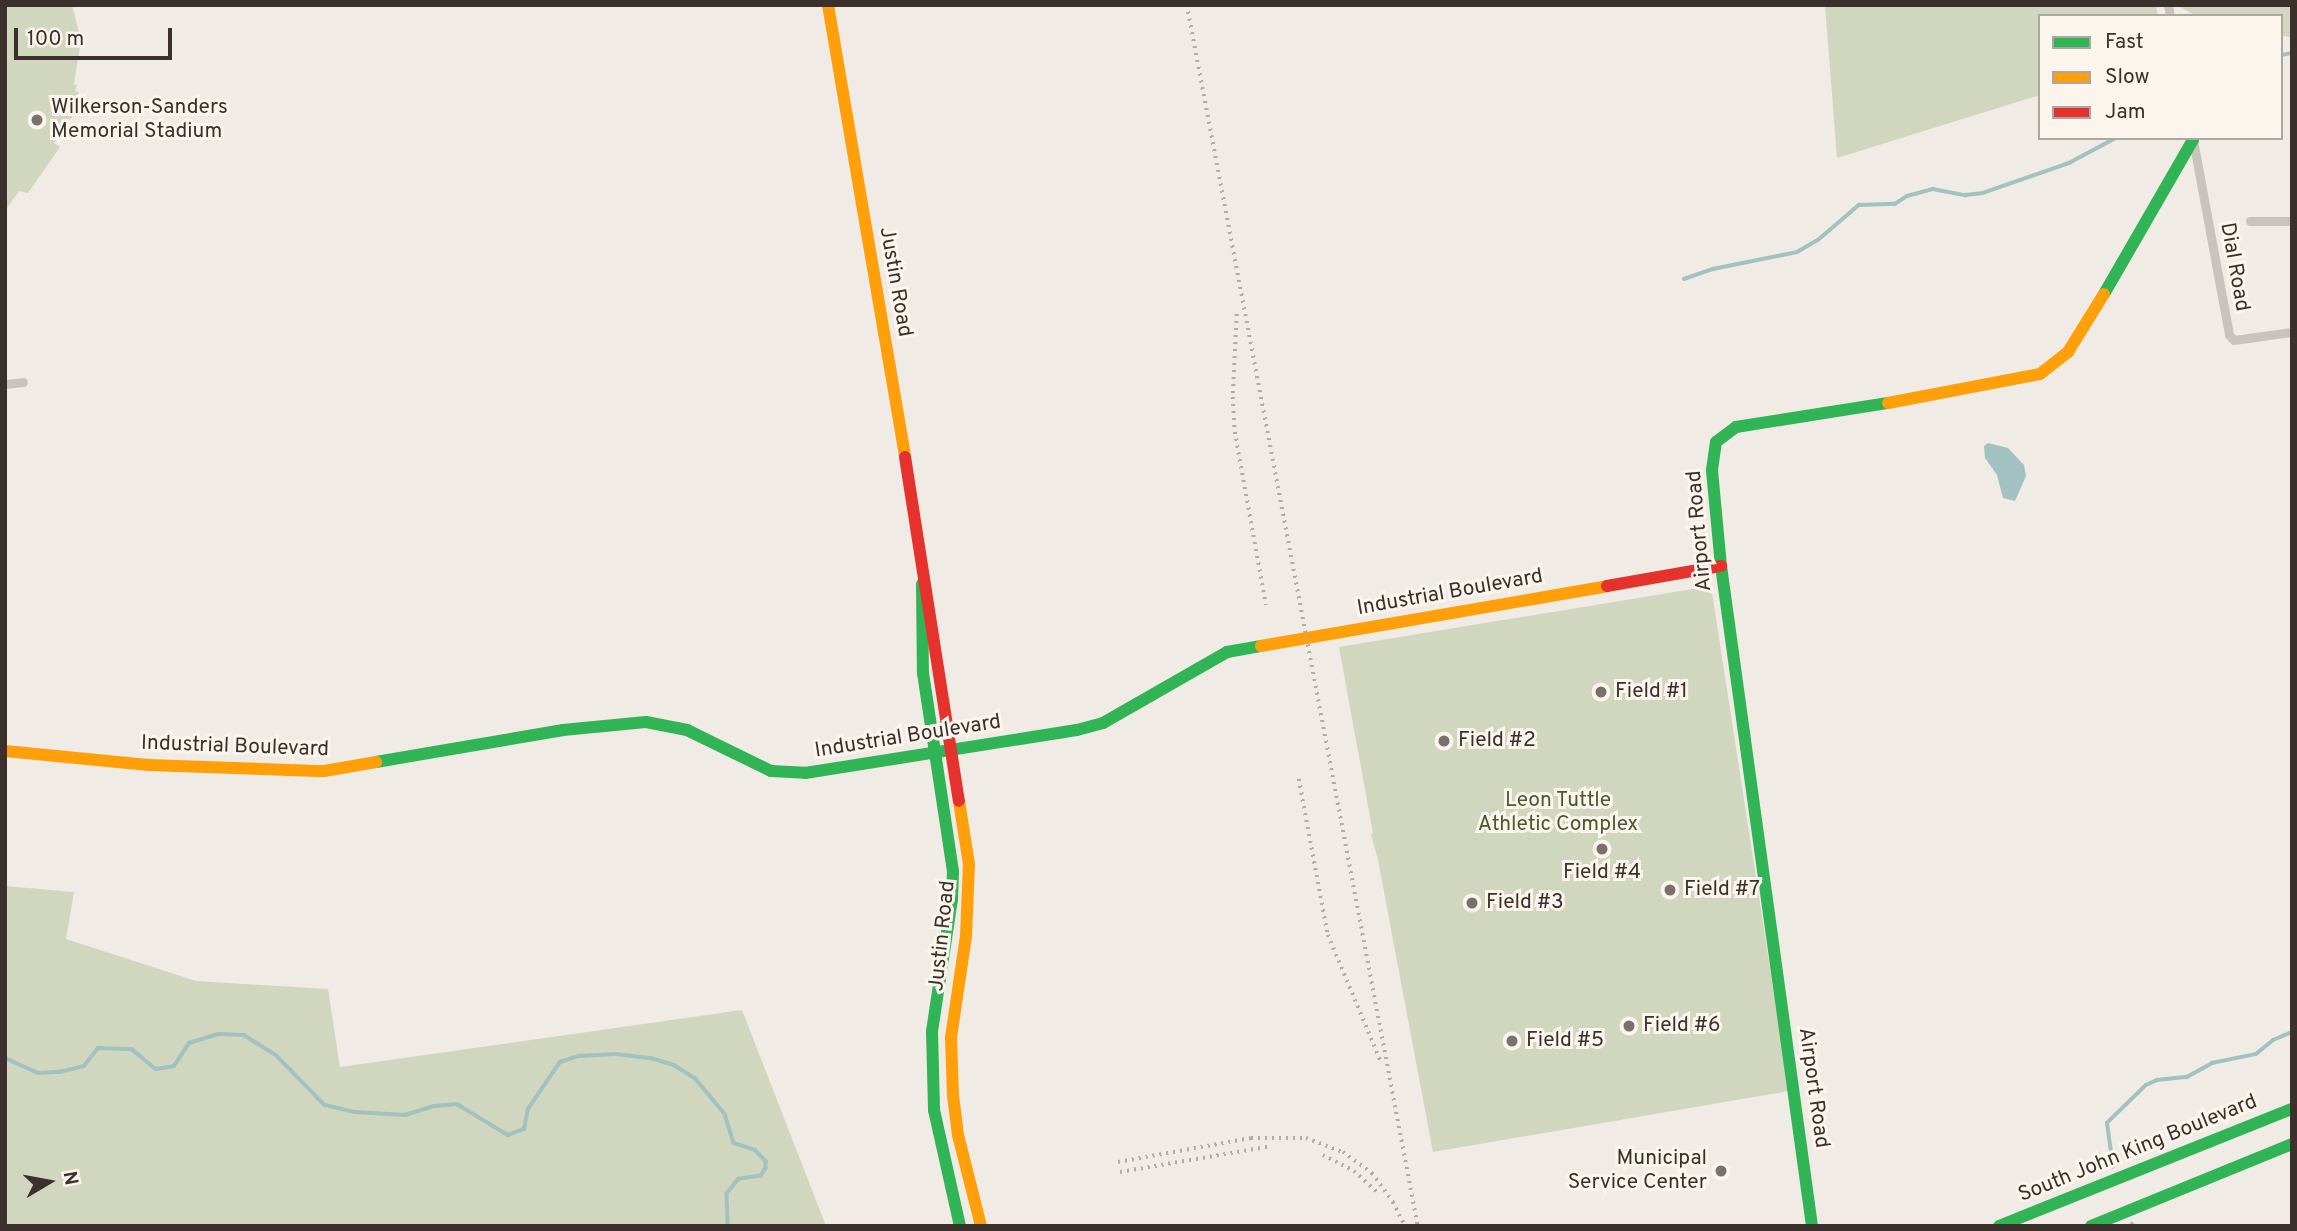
<!DOCTYPE html>
<html>
<head>
<meta charset="utf-8">
<style>
  body { margin:0 }
  #map { position:relative; width:2297px; height:1231px; overflow:hidden; background:#f0ebe5; font-family:Overpass,sans-serif }
  div>[style] { position:absolute }
  .green>* { inset:0; background:#d1d6bf }
  .water>* { inset:0; background:#a1c2c1 }
  .stream>* { height:3.5px; margin:-1.75px; padding:0 1.75px; transform-origin:1.75px; border-radius:1.75px; background:#a1c2c1 }
  .street>* { height:9px; margin:-4.5px; padding:0 4.5px; transform-origin:4.5px; border-radius:4.5px; background:#c9c3be }
  .fast>* { height:12px; margin:-6px; padding:0 6px; transform-origin:6px; border-radius:6px; background:#30b455 }
  .slow>* { height:12px; margin:-6px; padding:0 6px; transform-origin:6px; border-radius:6px; background:#ff9f0a }
  .jam>* { height:12px; margin:-6px; padding:0 6px; transform-origin:6px; border-radius:6px; background:#e5322d }
  .rail>* { height:3.5px; margin-top:-1.75px; transform-origin:0; background:repeating-linear-gradient(90deg,#b1aca8 0 2px,transparent 0 7px) }
  .dots>* { width:19px; height:19px; translate:-50% -50%; box-sizing:border-box; border:4px solid #fbf5ee; border-radius:50% }
  span { translate:-50% -50%; white-space:nowrap; text-align:center; line-height:1.15; -webkit-text-stroke:6px #fbf5ee; paint-order:stroke }
  .poi-label { font-size:21px; color:#3b302b }
  .left { translate:0 -50%; text-align:left }
  .right { translate:-100% -50%; text-align:right }
  .street-label { font-size:21px; color:#3b302b }
  .park-label { font-size:21px; color:#4a5a2e }
  .frame { position:absolute; inset:0; border:7px solid #3b302b; pointer-events:none }
  .legend { position:absolute; left:2038px; top:14px; width:245px; height:126px; box-sizing:border-box; background:#fbf5ee; border:2px solid #aea6a0; margin:0; padding:9px 12px; list-style:none; font-size:21px; color:#3b302b }
  .legend li { display:flex; align-items:center; gap:14px; height:35px }
  .legend b { width:35px; border:2px solid #aea6a0 }
  .north { position:absolute; left:14px; top:1147px; width:70px; height:70px; -webkit-text-stroke:5px #fbf5ee; paint-order:stroke; rotate:80deg; font-size:19px; font-weight:700; line-height:28px; text-align:center; color:#3b302b }
  .north::after { content:''; display:block; margin:auto; width:24px; height:32px; background:#3b302b; clip-path:polygon(50% 0,100% 100%,50% 72%,0 100%) }
  .scale { position:absolute; left:14px; top:28px; width:158px; height:32px; box-sizing:border-box; border:4px solid #3b302b; border-top:0; padding-left:9px; font-size:21px; line-height:24px; white-space:nowrap; color:#3b302b; -webkit-text-stroke:5px #fbf5ee; paint-order:stroke }
</style>
</head>
<body>
<div id="map">
  <div class="green">
    <div style="clip-path:polygon(5px 5px,72px 5px,81px 40px,74px 84px,77px 85px,75px 90px,85px 98px,54px 143px,60px 147px,28px 193px,19px 191px,5px 211px)"></div>
    <div style="clip-path:polygon(1825px 5px,2156px 5px,2158px 16px,2040px 16px,2040px 95px,1837px 158px)"></div>
    <div style="clip-path:polygon(2177px 5px,2292px 5px,2292px 38px,2281px 35px,2281px 16px,2196px 16px)"></div>
    <div style="clip-path:polygon(1711px 586px,1789px 1091px,1433px 1152px,1378px 860px,1371px 834px,1373px 833px,1339px 647px)"></div>
    <div style="clip-path:polygon(5px 886px,74px 892px,66px 939px,196px 981px,328px 989px,340px 1067px,742px 1010px,826px 1226px,5px 1226px)"></div>
  </div>
  <div class="water">
    <div style="clip-path:polygon(1988px 443px,2008px 448px,2024px 465px,2026px 476px,2015px 501px,2003px 498px,1997px 475px,1985px 458px,1984px 446px)"></div>
  </div>
  <div class="stream">
    <div style="left:2281px;top:55px;width:11px;rotate:-10deg"></div>
    <div style="left:1684px;top:279px;width:31px;rotate:-19deg"></div>
    <div style="left:1713px;top:269px;width:86px;rotate:-11.4deg"></div>
    <div style="left:1797px;top:252px;width:24px;rotate:-30deg"></div>
    <div style="left:1818px;top:240px;width:54px;rotate:-40.5deg"></div>
    <div style="left:1859px;top:205px;width:36px;rotate:-2deg"></div>
    <div style="left:1895px;top:204px;width:14px;rotate:-34deg"></div>
    <div style="left:1907px;top:196px;width:27px;rotate:-15deg"></div>
    <div style="left:1933px;top:189px;width:33px;rotate:11deg"></div>
    <div style="left:1965px;top:195px;width:18px;rotate:-6deg"></div>
    <div style="left:1983px;top:193px;width:91px;rotate:-19.2deg"></div>
    <div style="left:2069px;top:163px;width:53px;rotate:-28deg"></div>
    <div style="left:5px;top:1058px;width:36px;rotate:24deg"></div>
    <div style="left:38px;top:1073px;width:22px;rotate:-3deg"></div>
    <div style="left:60px;top:1072px;width:25px;rotate:-14deg"></div>
    <div style="left:84px;top:1066px;width:23px;rotate:-52deg"></div>
    <div style="left:98px;top:1048px;width:34px;rotate:2deg"></div>
    <div style="left:132px;top:1049px;width:31px;rotate:40deg"></div>
    <div style="left:156px;top:1069px;width:18px;rotate:-9deg"></div>
    <div style="left:174px;top:1066px;width:27px;rotate:-57deg"></div>
    <div style="left:189px;top:1043px;width:31px;rotate:-17deg"></div>
    <div style="left:219px;top:1034px;width:25px;rotate:2deg"></div>
    <div style="left:244px;top:1035px;width:38px;rotate:32deg"></div>
    <div style="left:276px;top:1055px;width:70px;rotate:45.6deg"></div>
    <div style="left:325px;top:1105px;width:31px;rotate:13deg"></div>
    <div style="left:355px;top:1112px;width:50px;rotate:3.4deg"></div>
    <div style="left:405px;top:1115px;width:31px;rotate:-17deg"></div>
    <div style="left:435px;top:1106px;width:22px;rotate:-5deg"></div>
    <div style="left:457px;top:1104px;width:60px;rotate:31.3deg"></div>
    <div style="left:508px;top:1135px;width:17px;rotate:-21deg"></div>
    <div style="left:524px;top:1129px;width:20px;rotate:-79deg"></div>
    <div style="left:528px;top:1109px;width:57px;rotate:-55.8deg"></div>
    <div style="left:560px;top:1062px;width:20px;rotate:-18deg"></div>
    <div style="left:579px;top:1056px;width:37px;rotate:-3deg"></div>
    <div style="left:616px;top:1054px;width:35px;rotate:7deg"></div>
    <div style="left:651px;top:1058px;width:24px;rotate:17deg"></div>
    <div style="left:674px;top:1065px;width:26px;rotate:32deg"></div>
    <div style="left:696px;top:1079px;width:45px;rotate:50.4deg"></div>
    <div style="left:725px;top:1114px;width:30px;rotate:73deg"></div>
    <div style="left:734px;top:1143px;width:22px;rotate:18deg"></div>
    <div style="left:755px;top:1150px;width:16px;rotate:45deg"></div>
    <div style="left:766px;top:1161px;width:7px;rotate:90deg"></div>
    <div style="left:766px;top:1168px;width:9px;rotate:122deg"></div>
    <div style="left:761px;top:1176px;width:22px;rotate:172deg"></div>
    <div style="left:739px;top:1179px;width:19px;rotate:129deg"></div>
    <div style="left:727px;top:1194px;width:32px;rotate:88deg"></div>
    <div style="left:2113px;top:1167px;width:44px;rotate:-97.8deg"></div>
    <div style="left:2107px;top:1123px;width:54px;rotate:-44.3deg"></div>
    <div style="left:2146px;top:1085px;width:12px;rotate:-24deg"></div>
    <div style="left:2157px;top:1080px;width:30px;rotate:-6deg"></div>
    <div style="left:2187px;top:1077px;width:29px;rotate:-29deg"></div>
    <div style="left:2212px;top:1063px;width:45px;rotate:-11.6deg"></div>
    <div style="left:2256px;top:1054px;width:22px;rotate:-39deg"></div>
    <div style="left:2273px;top:1040px;width:21px;rotate:-23deg"></div>
    <div style="left:2131px;top:1226px;width:2px;rotate:-63deg"></div>
  </div>
  <div class="street">
    <div style="left:2168px;top:5px;width:11px;rotate:80deg"></div>
    <div style="left:2193px;top:140px;width:198px;rotate:79.5deg"></div>
    <div style="left:2229px;top:335px;width:7px;rotate:45deg"></div>
    <div style="left:2234px;top:340px;width:59px;rotate:-7.9deg"></div>
    <div style="left:2250px;top:221px;width:42px"></div>
    <div style="left:5px;top:384px;width:18px;rotate:-6deg"></div>
  </div>
  <div class="fast">
    <div style="left:2104px;top:294px;width:178px;rotate:-60deg"></div>
    <div style="left:922px;top:584px;width:89px;rotate:89.4deg"></div>
    <div style="left:923px;top:673px;width:200px;rotate:81.4deg"></div>
    <div style="left:953px;top:871px;width:28px;rotate:92deg"></div>
    <div style="left:952px;top:899px;width:134px;rotate:98.6deg"></div>
    <div style="left:932px;top:1032px;width:78px;rotate:88.5deg"></div>
    <div style="left:934px;top:1110px;width:119px;rotate:77.4deg"></div>
    <div style="left:376px;top:762px;width:190px;rotate:-9.7deg"></div>
    <div style="left:563px;top:730px;width:83px;rotate:-5.5deg"></div>
    <div style="left:646px;top:722px;width:42px;rotate:11deg"></div>
    <div style="left:687px;top:730px;width:93px;rotate:26deg"></div>
    <div style="left:771px;top:771px;width:34px;rotate:3deg"></div>
    <div style="left:805px;top:773px;width:275px;rotate:-9deg"></div>
    <div style="left:1077px;top:730px;width:27px;rotate:-15deg"></div>
    <div style="left:1103px;top:723px;width:143px;rotate:-29.8deg"></div>
    <div style="left:1227px;top:652px;width:35px;rotate:-10deg"></div>
    <div style="left:1812px;top:1226px;width:666px;rotate:-97.85deg"></div>
    <div style="left:1721px;top:566px;width:96px;rotate:-95.4deg"></div>
    <div style="left:1712px;top:470px;width:28px;rotate:-82deg"></div>
    <div style="left:1716px;top:442px;width:25px;rotate:-37deg"></div>
    <div style="left:1736px;top:427px;width:154px;rotate:-9deg"></div>
    <div style="left:1999px;top:1226px;width:315px;rotate:-21.8deg"></div>
    <div style="left:2091px;top:1226px;width:217px;rotate:-22.2deg"></div>
  </div>
  <div class="slow">
    <div style="left:828px;top:5px;width:459px;rotate:80.3deg"></div>
    <div style="left:1888px;top:403px;width:155px;rotate:-10.8deg"></div>
    <div style="left:2040px;top:374px;width:36px;rotate:-38deg"></div>
    <div style="left:2068px;top:352px;width:68px;rotate:-58.2deg"></div>
    <div style="left:1261px;top:646px;width:351px;rotate:-9.8deg"></div>
    <div style="left:5px;top:751px;width:144px;rotate:5.6deg"></div>
    <div style="left:148px;top:765px;width:176px;rotate:2deg"></div>
    <div style="left:324px;top:771px;width:53px;rotate:-9.8deg"></div>
    <div style="left:959px;top:801px;width:64px;rotate:81deg"></div>
    <div style="left:969px;top:864px;width:72px;rotate:92.4deg"></div>
    <div style="left:966px;top:936px;width:103px;rotate:98.4deg"></div>
    <div style="left:951px;top:1038px;width:57px;rotate:88deg"></div>
    <div style="left:953px;top:1095px;width:40px;rotate:82.9deg"></div>
    <div style="left:958px;top:1135px;width:94px;rotate:75.8deg"></div>
  </div>
  <div class="jam">
    <div style="left:905px;top:457px;width:348px;rotate:81.1deg"></div>
    <div style="left:1607px;top:586px;width:116px;rotate:-10deg"></div>
  </div>
  <div class="rail">
    <div style="left:1187px;top:5px;width:1243px;rotate:79.29deg"></div>
    <div style="left:1237px;top:314px;width:83px;rotate:92.8deg"></div>
    <div style="left:1233px;top:397px;width:35px;rotate:87deg"></div>
    <div style="left:1235px;top:432px;width:176px;rotate:79.8deg"></div>
    <div style="left:1299px;top:779px;width:159px;rotate:79.5deg"></div>
    <div style="left:1328px;top:935px;width:138px;rotate:67.3deg"></div>
    <div style="left:1323px;top:1155px;width:35px;rotate:27deg"></div>
    <div style="left:1354px;top:1171px;width:31px;rotate:42deg"></div>
    <div style="left:1118px;top:1162px;width:135px;rotate:-10.2deg"></div>
    <div style="left:1251px;top:1138px;width:55px"></div>
    <div style="left:1306px;top:1138px;width:40px;rotate:21deg"></div>
    <div style="left:1343px;top:1152px;width:36px;rotate:36deg"></div>
    <div style="left:1372px;top:1173px;width:36px;rotate:54deg"></div>
    <div style="left:1393px;top:1202px;width:27px;rotate:63deg"></div>
    <div style="left:1120px;top:1172px;width:154px;rotate:-9.7deg"></div>
  </div>
  <div class="dots">
    <div style="left:37px;top:120px;background:#7a716c"></div>
    <div style="left:1601px;top:692px;background:#7a716c"></div>
    <div style="left:1444px;top:741px;background:#7a716c"></div>
    <div style="left:1602px;top:849px;background:#7a716c"></div>
    <div style="left:1670px;top:890px;background:#7a716c"></div>
    <div style="left:1472px;top:903px;background:#7a716c"></div>
    <div style="left:1629px;top:1026px;background:#7a716c"></div>
    <div style="left:1512px;top:1041px;background:#7a716c"></div>
    <div style="left:1721px;top:1171px;background:#7a716c"></div>
  </div>
  <div class="poi-label">
    <span class="left" style="left:51px;top:120px">Wilkerson-Sanders<br>Memorial Stadium</span>
    <span class="left" style="left:1615px;top:692px">Field #1</span>
    <span class="left" style="left:1458px;top:741px">Field #2</span>
    <span style="left:1602px;top:873px">Field #4</span>
    <span class="left" style="left:1684px;top:890px">Field #7</span>
    <span class="left" style="left:1486px;top:903px">Field #3</span>
    <span class="left" style="left:1643px;top:1026px">Field #6</span>
    <span class="left" style="left:1526px;top:1041px">Field #5</span>
    <span class="right" style="left:1707px;top:1171px">Municipal<br>Service Center</span>
  </div>
  <div class="street-label">
    <span style="left:2234px;top:267px;rotate:80deg">Dial Road</span>
    <span style="left:895px;top:282px;rotate:80deg">Justin Road</span>
    <span style="left:1700px;top:531px;rotate:-95deg">Airport Road</span>
    <span style="left:1450px;top:593px;rotate:-10deg">Industrial Boulevard</span>
    <span style="left:908px;top:737px;rotate:-9deg">Industrial Boulevard</span>
    <span style="left:235px;top:747px;rotate:2deg">Industrial Boulevard</span>
    <span style="left:943px;top:936px;rotate:-84deg">Justin Road</span>
    <span style="left:1813px;top:1088px;rotate:82deg">Airport Road</span>
    <span style="left:2138px;top:1149px;rotate:-22deg">South John King Boulevard</span>
  </div>
  <div class="park-label">
    <span style="left:1558px;top:813px">Leon Tuttle<br>Athletic Complex</span>
  </div>
  <div class="frame"></div>
  <ul class="legend">
  <li><b style="height:9px;background:#30b455"></b>Fast</li>
  <li><b style="height:9px;background:#ff9f0a"></b>Slow</li>
  <li><b style="height:9px;background:#e5322d"></b>Jam</li>
  </ul>
  <div class="north">N</div>
  <div class="scale">100 m</div>
</div>
</body>
</html>
